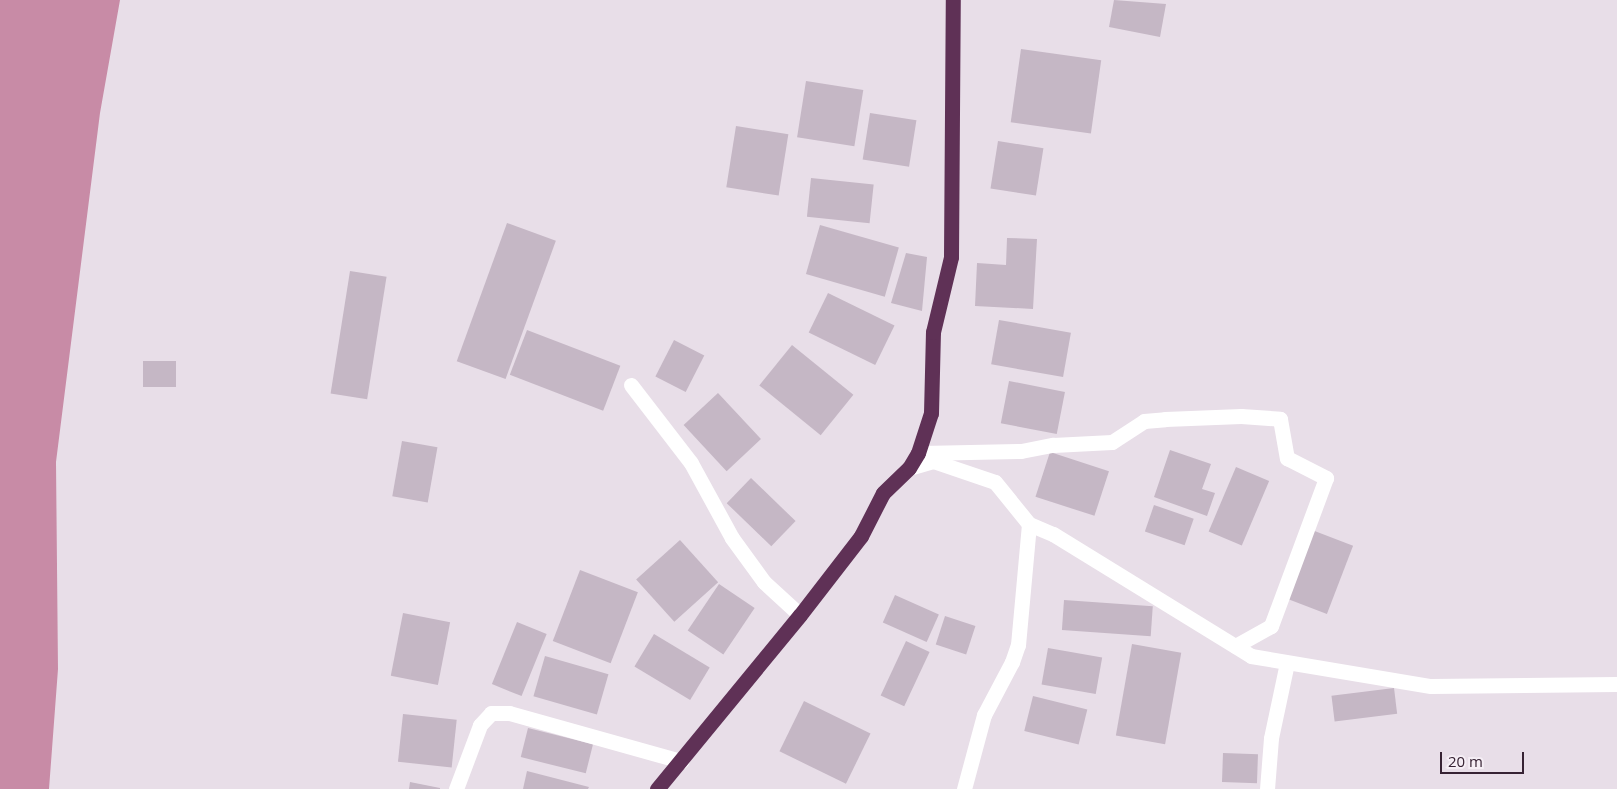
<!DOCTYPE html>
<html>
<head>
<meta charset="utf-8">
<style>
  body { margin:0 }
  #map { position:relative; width:1617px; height:789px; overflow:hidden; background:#e8dee8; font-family:"Open Sans",sans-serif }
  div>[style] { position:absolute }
  .water>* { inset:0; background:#c88ba6 }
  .building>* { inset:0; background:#c5b7c5; transform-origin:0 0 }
  .minor>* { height:15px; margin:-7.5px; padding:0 7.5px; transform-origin:7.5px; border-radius:7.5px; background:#fff }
  .highway>* { height:15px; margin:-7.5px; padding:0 7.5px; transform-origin:7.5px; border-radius:7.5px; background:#5f3156 }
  span { translate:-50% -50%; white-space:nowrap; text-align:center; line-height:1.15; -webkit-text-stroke:4.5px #f5eef5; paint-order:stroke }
  .scale { position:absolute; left:1440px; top:752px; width:84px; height:22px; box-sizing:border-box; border:2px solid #362233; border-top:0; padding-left:6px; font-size:15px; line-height:18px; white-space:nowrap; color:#362233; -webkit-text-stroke:4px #f5eef5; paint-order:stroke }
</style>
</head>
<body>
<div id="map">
  <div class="water">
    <div style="clip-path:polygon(0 0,120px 0,100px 113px,56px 462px,58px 669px,49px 789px,0 789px)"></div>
  </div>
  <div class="building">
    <div style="clip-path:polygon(1114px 0,1166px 4px,1160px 37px,1109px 27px)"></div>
    <div style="left:1021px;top:49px;width:81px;height:74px;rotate:8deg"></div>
    <div style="left:806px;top:81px;width:58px;height:57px;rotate:9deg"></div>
    <div style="left:870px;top:113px;width:47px;height:47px;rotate:9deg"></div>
    <div style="left:736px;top:126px;width:53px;height:62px;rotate:9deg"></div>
    <div style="left:998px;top:141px;width:46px;height:48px;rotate:9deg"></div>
    <div style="left:811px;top:178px;width:63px;height:39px;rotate:6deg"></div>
    <div style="left:507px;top:223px;width:52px;height:147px;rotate:20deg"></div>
    <div style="left:820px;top:225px;width:82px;height:51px;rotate:16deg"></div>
    <div style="clip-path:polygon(1007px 238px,1037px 239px,1033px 309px,975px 306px,977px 263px,1006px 265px)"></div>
    <div style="clip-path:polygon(906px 253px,927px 257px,922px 311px,891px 303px)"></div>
    <div style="left:350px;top:271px;width:37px;height:124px;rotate:9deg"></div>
    <div style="left:828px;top:293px;width:74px;height:44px;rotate:26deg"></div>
    <div style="left:999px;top:320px;width:73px;height:45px;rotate:10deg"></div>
    <div style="left:527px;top:330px;width:100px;height:48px;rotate:21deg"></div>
    <div style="left:674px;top:340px;width:34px;height:41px;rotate:27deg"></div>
    <div style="left:792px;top:345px;width:79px;height:52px;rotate:39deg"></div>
    <div style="left:143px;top:361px;width:33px;height:26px"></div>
    <div style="left:1009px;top:381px;width:57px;height:43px;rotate:11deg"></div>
    <div style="left:718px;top:393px;width:63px;height:47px;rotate:47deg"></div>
    <div style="left:402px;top:441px;width:36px;height:56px;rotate:10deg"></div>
    <div style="clip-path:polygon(1170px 450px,1211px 464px,1202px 489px,1215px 493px,1207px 516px,1154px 497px)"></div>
    <div style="left:1050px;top:452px;width:62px;height:47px;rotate:18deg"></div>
    <div style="left:1236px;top:467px;width:36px;height:70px;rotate:23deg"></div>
    <div style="left:751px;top:478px;width:62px;height:35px;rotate:44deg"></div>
    <div style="left:1154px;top:505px;width:42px;height:28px;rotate:19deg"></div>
    <div style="left:1312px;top:530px;width:44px;height:73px;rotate:21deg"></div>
    <div style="left:680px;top:540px;width:57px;height:59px;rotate:48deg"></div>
    <div style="left:580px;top:570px;width:62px;height:76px;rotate:21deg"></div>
    <div style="left:719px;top:584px;width:43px;height:56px;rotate:34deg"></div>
    <div style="left:895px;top:595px;width:48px;height:30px;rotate:24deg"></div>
    <div style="left:1064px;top:600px;width:89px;height:30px;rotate:4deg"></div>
    <div style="left:403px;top:613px;width:48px;height:64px;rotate:11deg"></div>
    <div style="left:945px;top:616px;width:32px;height:30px;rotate:18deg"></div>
    <div style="left:517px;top:622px;width:32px;height:67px;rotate:22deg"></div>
    <div style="left:654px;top:634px;width:65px;height:38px;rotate:31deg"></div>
    <div style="left:906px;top:641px;width:26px;height:60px;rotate:25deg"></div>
    <div style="left:1132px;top:644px;width:50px;height:93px;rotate:10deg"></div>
    <div style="left:1048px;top:648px;width:55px;height:37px;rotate:10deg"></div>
    <div style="left:545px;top:656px;width:66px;height:42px;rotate:16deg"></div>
    <div style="left:1394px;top:688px;width:26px;height:63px;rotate:83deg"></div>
    <div style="left:1033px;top:696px;width:56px;height:36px;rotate:14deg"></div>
    <div style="left:804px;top:701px;width:74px;height:56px;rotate:26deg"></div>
    <div style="left:403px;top:714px;width:54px;height:48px;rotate:6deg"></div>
    <div style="left:528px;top:728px;width:67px;height:30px;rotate:14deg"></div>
    <div style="left:1223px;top:753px;width:35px;height:29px;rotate:2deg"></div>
    <div style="clip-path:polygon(527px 771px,589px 787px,588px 789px,523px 789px)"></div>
    <div style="clip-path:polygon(410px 782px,440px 788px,440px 789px,409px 789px)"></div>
  </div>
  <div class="minor">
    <div style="left:631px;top:385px;width:98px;rotate:52.4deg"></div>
    <div style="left:691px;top:463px;width:85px;rotate:61.3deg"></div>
    <div style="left:732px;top:538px;width:54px;rotate:54deg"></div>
    <div style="left:764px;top:582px;width:49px;rotate:42.5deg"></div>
    <div style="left:922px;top:453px;width:99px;rotate:-1.2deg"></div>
    <div style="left:1021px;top:451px;width:33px;rotate:-11deg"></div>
    <div style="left:1053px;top:445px;width:59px;rotate:-2.9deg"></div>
    <div style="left:1112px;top:442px;width:38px;rotate:-33deg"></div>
    <div style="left:1144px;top:421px;width:21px;rotate:-5deg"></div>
    <div style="left:1165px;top:419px;width:76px;rotate:-2.3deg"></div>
    <div style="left:1241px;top:416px;width:39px;rotate:4deg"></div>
    <div style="left:1280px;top:419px;width:40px;rotate:80deg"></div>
    <div style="left:1287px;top:458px;width:44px;rotate:27.1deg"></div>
    <div style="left:1326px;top:478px;width:158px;rotate:110.4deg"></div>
    <div style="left:1271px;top:626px;width:41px;rotate:150.9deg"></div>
    <div style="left:909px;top:468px;width:25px;rotate:-16deg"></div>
    <div style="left:933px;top:461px;width:65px;rotate:18.7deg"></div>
    <div style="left:995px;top:482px;width:54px;rotate:51deg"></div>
    <div style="left:1029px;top:524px;width:26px;rotate:23deg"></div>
    <div style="left:1053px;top:534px;width:233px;rotate:31.6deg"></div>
    <div style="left:1251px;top:656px;width:182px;rotate:9.5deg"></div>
    <div style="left:1431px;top:686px;width:186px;rotate:-0.6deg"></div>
    <div style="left:456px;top:789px;width:68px;rotate:-69.4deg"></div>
    <div style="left:480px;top:725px;width:16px;rotate:-47deg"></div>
    <div style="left:491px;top:713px;width:18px"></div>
    <div style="left:509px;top:713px;width:179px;rotate:15.6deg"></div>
    <div style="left:964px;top:789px;width:77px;rotate:-74.9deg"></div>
    <div style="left:984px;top:715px;width:60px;rotate:-62.2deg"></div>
    <div style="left:1012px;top:662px;width:18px;rotate:-71deg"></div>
    <div style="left:1018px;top:645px;width:121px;rotate:-84.8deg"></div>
    <div style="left:1267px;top:789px;width:51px;rotate:-85.5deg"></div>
    <div style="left:1271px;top:738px;width:77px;rotate:-78deg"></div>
  </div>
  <div class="highway">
    <div style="left:657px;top:789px;width:225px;rotate:-50.6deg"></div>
    <div style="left:800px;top:615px;width:100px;rotate:-52.3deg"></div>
    <div style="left:861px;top:536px;width:48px;rotate:-62.9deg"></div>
    <div style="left:883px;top:493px;width:36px;rotate:-44deg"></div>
    <div style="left:909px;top:468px;width:17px;rotate:-59deg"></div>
    <div style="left:918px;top:453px;width:42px;rotate:-72deg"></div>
    <div style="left:931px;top:413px;width:81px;rotate:-88.6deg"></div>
    <div style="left:933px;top:332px;width:77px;rotate:-76.5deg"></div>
    <div style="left:951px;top:257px;width:257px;rotate:-89.6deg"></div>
  </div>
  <div class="scale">20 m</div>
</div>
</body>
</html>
